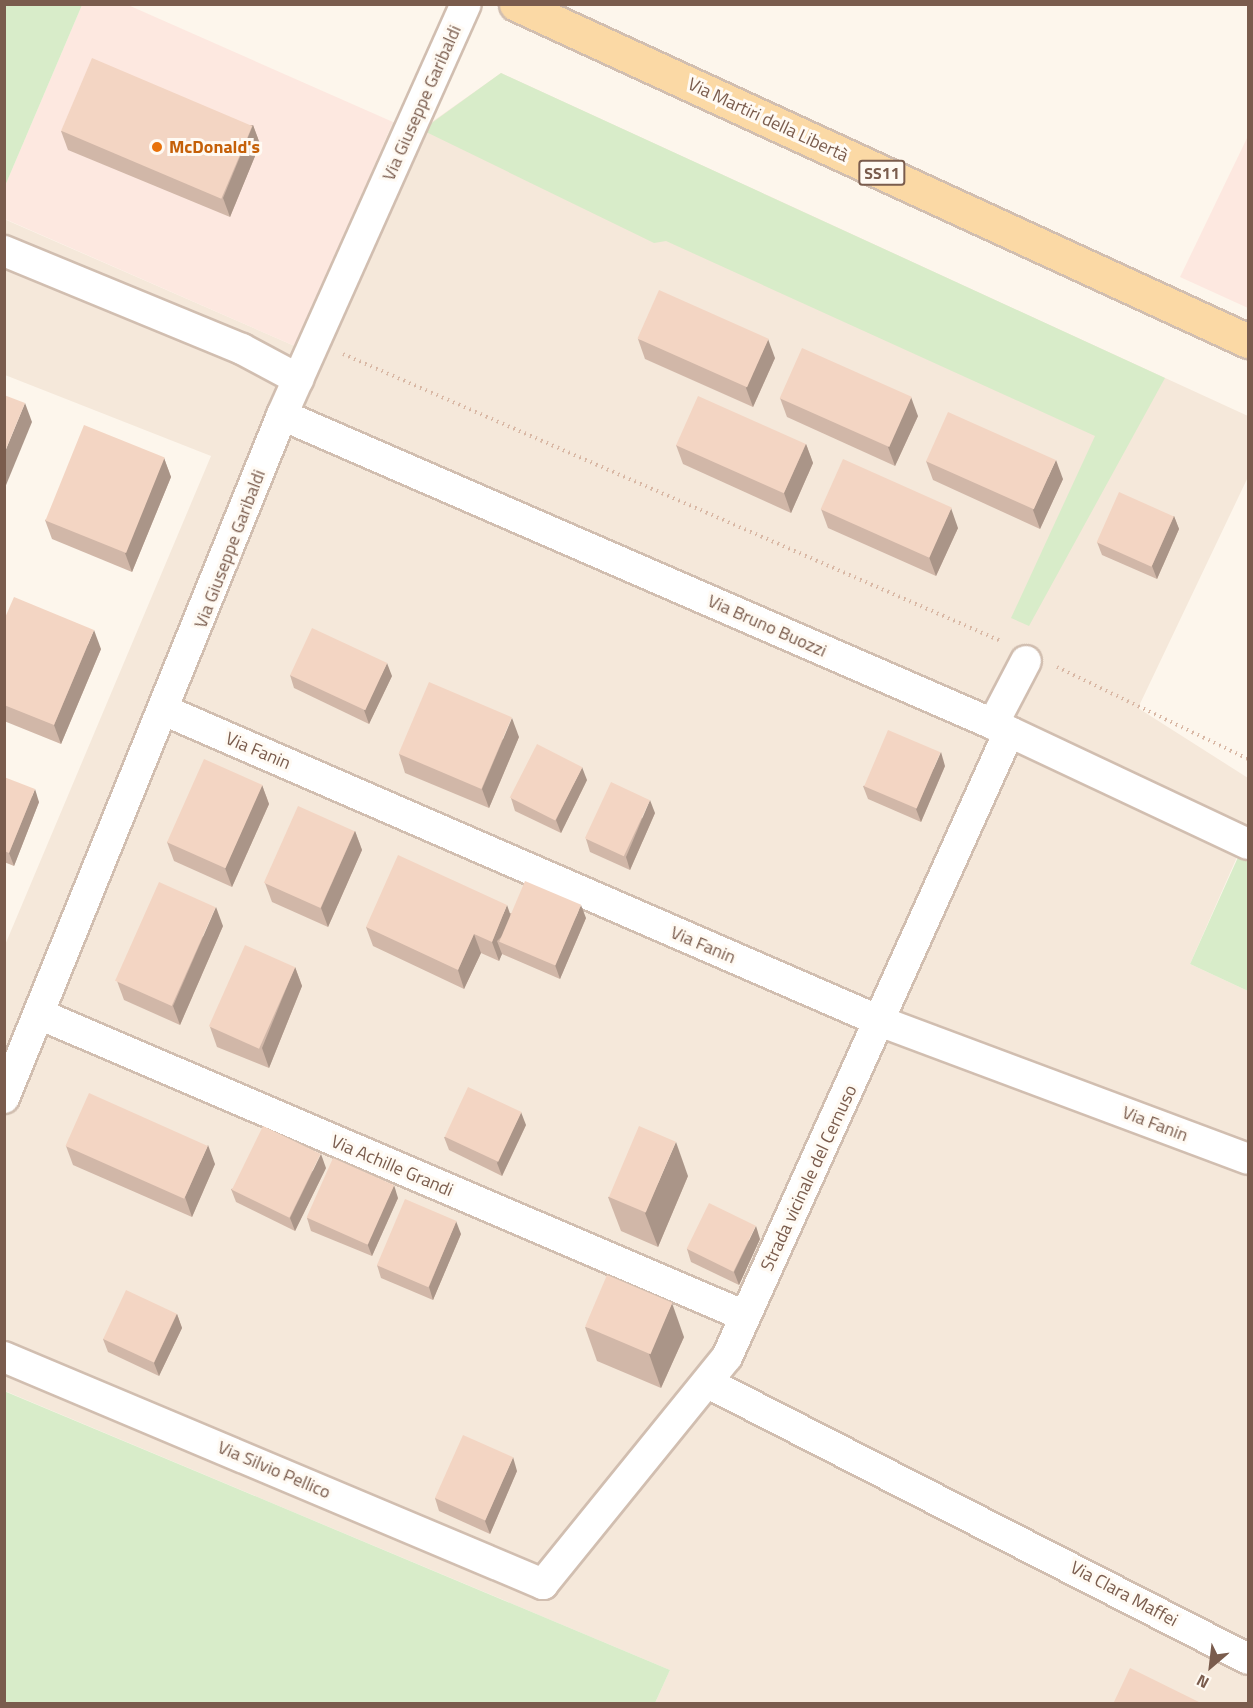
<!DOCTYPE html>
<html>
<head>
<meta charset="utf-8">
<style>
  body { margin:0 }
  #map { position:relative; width:1253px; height:1708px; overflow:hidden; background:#fdf6ec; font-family:"Titillium Web",sans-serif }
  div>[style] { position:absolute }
  .residential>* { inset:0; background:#f5e8da }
  .commercial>* { inset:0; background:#fde8e0 }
  .green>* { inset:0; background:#d8ecc9 }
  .path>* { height:4px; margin-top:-2px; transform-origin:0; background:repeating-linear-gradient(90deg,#d9b8a5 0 1.5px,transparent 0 6px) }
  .roads { filter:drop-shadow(2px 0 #d1beb0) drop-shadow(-2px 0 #d1beb0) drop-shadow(0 2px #d1beb0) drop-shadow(0 -2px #d1beb0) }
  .street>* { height:30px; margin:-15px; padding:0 15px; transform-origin:15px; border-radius:15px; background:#fff }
  .primary>* { height:33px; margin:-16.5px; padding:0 16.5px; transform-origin:16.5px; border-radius:16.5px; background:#fbd9a5 }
  .wall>* { inset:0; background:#d1b7a8 }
  .shaded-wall>* { inset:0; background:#aa9588 }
  .building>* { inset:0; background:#f3d5c3; transform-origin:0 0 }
  .dots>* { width:16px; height:16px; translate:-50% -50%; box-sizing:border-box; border:3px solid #fffaf3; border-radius:50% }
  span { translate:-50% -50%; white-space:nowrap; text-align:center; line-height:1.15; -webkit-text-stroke:6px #fffaf3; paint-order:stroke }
  .shield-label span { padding:2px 4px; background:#fffaf3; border:2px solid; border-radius:4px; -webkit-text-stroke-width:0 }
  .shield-label { font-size:16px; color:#7a5c4d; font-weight:700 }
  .street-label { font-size:18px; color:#7a5c4d }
  .food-label { font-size:18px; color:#c56008; font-weight:700 }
  .left { translate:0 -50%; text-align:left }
  .frame { position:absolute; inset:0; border:6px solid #7a5c4d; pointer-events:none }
  .north { position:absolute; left:1181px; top:1636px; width:60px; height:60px; -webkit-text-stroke:4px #fffaf3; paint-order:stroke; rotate:208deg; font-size:16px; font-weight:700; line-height:24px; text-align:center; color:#7a5c4d }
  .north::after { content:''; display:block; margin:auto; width:21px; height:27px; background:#7a5c4d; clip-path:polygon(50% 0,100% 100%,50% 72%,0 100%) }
</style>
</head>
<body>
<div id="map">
  <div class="residential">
    <div style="clip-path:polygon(501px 73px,1248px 416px,1248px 477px,1138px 708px,1248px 778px,1248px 832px,1190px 964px,1248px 991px,1248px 1703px,655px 1703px,670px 1670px,5px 1391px,5px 945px,211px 456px,5px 375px,4px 219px,297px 347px,393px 122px,422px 129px)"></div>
  </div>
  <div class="commercial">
    <div style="clip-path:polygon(82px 5px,128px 5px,393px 122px,297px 347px,5px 219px,5px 186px)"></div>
    <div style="clip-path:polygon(1248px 136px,1248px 308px,1180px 277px)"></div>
  </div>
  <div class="green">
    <div style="clip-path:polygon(5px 4px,82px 5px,5px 186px,4px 5px)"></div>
    <div style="clip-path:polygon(501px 73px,1165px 378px,1029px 626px,1011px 618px,1095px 436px,666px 241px,654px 243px,422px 130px)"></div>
    <div style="clip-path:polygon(1248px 835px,1248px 991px,1190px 964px)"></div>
    <div style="clip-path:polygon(4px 1391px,212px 1478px,670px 1670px,655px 1703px,5px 1703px)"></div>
  </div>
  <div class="path">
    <div style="left:343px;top:354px;width:718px;rotate:23.57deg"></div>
    <div style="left:1057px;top:667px;width:212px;rotate:25.7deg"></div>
  </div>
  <div class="roads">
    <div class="street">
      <div style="left:4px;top:251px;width:257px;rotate:22.4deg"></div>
      <div style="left:242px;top:349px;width:64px;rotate:28.2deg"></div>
      <div style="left:282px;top:415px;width:775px;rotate:23.49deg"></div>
      <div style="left:993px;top:724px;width:282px;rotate:25.2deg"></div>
      <div style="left:166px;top:711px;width:781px;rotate:23.48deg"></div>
      <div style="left:882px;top:1022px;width:391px;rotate:20.5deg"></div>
      <div style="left:993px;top:724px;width:71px;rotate:-62.4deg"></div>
      <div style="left:39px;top:1014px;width:768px;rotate:23.16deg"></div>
      <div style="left:4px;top:1098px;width:737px;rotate:-67.85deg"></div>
      <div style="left:282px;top:415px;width:450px;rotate:-65.9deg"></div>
      <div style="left:4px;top:1357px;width:585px;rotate:22.84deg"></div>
      <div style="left:543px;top:1584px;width:292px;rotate:-51deg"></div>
      <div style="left:727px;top:1357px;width:686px;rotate:-65.72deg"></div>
      <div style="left:708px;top:1383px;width:606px;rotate:27.07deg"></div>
    </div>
    <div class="primary">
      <div style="left:516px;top:4px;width:806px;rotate:24.72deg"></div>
    </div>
  </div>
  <div class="wall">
    <div style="clip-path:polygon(253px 125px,260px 144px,230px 217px,68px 150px,61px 131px)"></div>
    <div style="clip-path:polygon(638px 339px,775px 358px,753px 407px,645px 359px)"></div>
    <div style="clip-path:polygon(780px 398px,918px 416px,895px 466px,787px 417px)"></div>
    <div style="clip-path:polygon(806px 444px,813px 463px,791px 513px,683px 464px,676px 445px)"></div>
    <div style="clip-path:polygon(164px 458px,171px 477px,132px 572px,52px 539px,45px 520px)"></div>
    <div style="clip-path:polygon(926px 461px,1063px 479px,1040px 529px,933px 480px)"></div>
    <div style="clip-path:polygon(821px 509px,958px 528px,936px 576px,828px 528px)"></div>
    <div style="clip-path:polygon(1174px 516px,1179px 529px,1157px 579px,1102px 555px,1097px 542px)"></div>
    <div style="clip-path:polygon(4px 620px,101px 649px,61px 744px,4px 721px)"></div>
    <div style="clip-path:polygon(290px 675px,392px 676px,369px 724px,294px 688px)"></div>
    <div style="clip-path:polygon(519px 737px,489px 808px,405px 773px,399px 754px)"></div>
    <div style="clip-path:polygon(945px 766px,921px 822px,868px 799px,863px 786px)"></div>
    <div style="clip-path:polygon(4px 777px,39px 802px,14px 866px,4px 862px)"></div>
    <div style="clip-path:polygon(587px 780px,561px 833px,515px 811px,511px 798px)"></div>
    <div style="clip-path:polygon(262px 785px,269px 804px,232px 887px,174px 861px,167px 842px)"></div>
    <div style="clip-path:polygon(655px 813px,630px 870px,590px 852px,586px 839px)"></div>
    <div style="clip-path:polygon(355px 831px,362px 850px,328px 927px,272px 902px,265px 883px)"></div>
    <div style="clip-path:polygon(510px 913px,586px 918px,560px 979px,502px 954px,499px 961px,481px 953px,464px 989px,373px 946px,366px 927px)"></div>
    <div style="clip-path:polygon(223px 926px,180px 1025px,124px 1000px,117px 981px)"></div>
    <div style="clip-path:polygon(295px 967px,302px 986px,269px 1068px,217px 1047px,210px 1027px)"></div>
    <div style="clip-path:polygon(526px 1125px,502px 1176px,449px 1150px,444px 1137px)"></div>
    <div style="clip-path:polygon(66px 1146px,215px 1164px,192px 1217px,73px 1165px)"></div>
    <div style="clip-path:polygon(326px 1168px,295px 1231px,236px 1202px,231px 1189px)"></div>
    <div style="clip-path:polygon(688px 1176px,658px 1247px,621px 1231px,608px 1197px)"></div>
    <div style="clip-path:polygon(398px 1198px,372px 1256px,311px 1231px,307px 1218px)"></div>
    <div style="clip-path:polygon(461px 1234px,433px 1300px,381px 1278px,377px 1265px)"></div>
    <div style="clip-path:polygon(760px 1239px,739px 1285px,691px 1262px,687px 1249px)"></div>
    <div style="clip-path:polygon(177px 1314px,182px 1328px,159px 1376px,108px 1352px,103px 1339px)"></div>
    <div style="clip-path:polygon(585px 1327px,684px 1337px,661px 1388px,597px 1361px)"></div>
    <div style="clip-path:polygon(517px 1471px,490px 1534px,439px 1511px,435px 1498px)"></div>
  </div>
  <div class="shaded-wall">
    <div style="clip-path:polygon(253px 125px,260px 144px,230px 217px,223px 198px)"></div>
    <div style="clip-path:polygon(768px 339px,775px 358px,753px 407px,746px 388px)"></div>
    <div style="clip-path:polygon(911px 397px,918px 416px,895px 466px,888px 447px)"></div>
    <div style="clip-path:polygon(25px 403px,32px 422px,4px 490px,4px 454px)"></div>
    <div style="clip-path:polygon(806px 444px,813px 463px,791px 513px,784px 493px)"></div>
    <div style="clip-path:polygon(164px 458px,171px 477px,132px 572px,125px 553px)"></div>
    <div style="clip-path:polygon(1056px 460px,1063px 479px,1040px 529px,1033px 510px)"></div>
    <div style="clip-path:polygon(951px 508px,958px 528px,936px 576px,929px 557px)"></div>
    <div style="clip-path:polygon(1174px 516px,1179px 529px,1157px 579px,1152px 566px)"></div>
    <div style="clip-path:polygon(94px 630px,101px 649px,61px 744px,54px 725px)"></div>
    <div style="clip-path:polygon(387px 663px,392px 676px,369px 724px,364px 710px)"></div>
    <div style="clip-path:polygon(512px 718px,519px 737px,489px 808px,482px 789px)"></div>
    <div style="clip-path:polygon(941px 752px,945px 766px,921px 822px,916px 809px)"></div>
    <div style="clip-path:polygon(582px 767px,587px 780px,561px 833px,556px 820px)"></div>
    <div style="clip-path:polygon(262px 785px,269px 804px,232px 887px,225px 868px)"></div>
    <div style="clip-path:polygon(35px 789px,39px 802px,14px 866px,9px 853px)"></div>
    <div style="clip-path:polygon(650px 800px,655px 813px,630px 870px,626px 857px)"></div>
    <div style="clip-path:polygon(355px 831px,362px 850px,328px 927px,321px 908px)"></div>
    <div style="clip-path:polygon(507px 905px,514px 925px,497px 941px,502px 954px,499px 961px,492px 942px)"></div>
    <div style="clip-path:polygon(581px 905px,586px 918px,560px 979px,555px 965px)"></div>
    <div style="clip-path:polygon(216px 907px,223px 926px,180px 1025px,173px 1006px)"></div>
    <div style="clip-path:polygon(474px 934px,481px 953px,464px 989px,458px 970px)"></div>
    <div style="clip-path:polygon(295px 967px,302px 986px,269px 1068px,262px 1048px)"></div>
    <div style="clip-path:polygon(521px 1112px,526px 1125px,502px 1176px,497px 1163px)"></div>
    <div style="clip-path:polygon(676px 1142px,688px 1176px,658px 1247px,645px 1213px)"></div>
    <div style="clip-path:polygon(208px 1145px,215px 1164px,192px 1217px,185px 1197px)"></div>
    <div style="clip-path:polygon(321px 1154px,326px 1168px,295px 1231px,290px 1218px)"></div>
    <div style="clip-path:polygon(394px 1185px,398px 1198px,372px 1256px,367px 1243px)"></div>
    <div style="clip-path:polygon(456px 1221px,461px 1234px,433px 1300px,429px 1287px)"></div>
    <div style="clip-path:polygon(756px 1226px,760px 1239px,739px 1285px,734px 1272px)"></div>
    <div style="clip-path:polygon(672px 1303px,684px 1337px,661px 1388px,649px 1354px)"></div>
    <div style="clip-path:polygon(177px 1314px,182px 1328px,159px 1376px,154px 1363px)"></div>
    <div style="clip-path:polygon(513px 1457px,517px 1471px,490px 1534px,485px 1521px)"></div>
  </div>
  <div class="building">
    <div style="left:92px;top:58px;width:174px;height:79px;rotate:23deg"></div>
    <div style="left:659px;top:290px;width:120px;height:53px;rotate:24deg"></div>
    <div style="left:802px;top:348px;width:120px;height:55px;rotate:24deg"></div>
    <div style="clip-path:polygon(4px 395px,25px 403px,4px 454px)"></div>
    <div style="left:698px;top:396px;width:118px;height:54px;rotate:24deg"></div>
    <div style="left:948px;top:412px;width:118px;height:54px;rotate:24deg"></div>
    <div style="left:84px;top:425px;width:87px;height:103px;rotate:22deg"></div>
    <div style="left:843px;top:459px;width:119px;height:55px;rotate:24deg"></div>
    <div style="left:1119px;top:492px;width:60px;height:55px;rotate:24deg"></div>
    <div style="clip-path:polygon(14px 597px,94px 630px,54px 725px,4px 705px,4px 620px)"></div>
    <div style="left:312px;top:628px;width:83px;height:52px;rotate:25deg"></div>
    <div style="left:429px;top:682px;width:90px;height:78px;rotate:23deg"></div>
    <div style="left:888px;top:730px;width:57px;height:61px;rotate:23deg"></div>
    <div style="left:537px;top:744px;width:51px;height:60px;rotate:27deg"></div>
    <div style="left:204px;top:759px;width:64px;height:91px;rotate:24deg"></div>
    <div style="clip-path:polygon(4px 777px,35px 789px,9px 853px,4px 851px)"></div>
    <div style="left:611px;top:782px;width:43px;height:62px;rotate:25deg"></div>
    <div style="left:298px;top:806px;width:62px;height:84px;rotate:24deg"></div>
    <div style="clip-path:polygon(398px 855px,507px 905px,492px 942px,474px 934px,458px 970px,366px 927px)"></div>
    <div style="left:525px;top:881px;width:61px;height:66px;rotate:23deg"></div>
    <div style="left:159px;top:882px;width:62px;height:108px;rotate:24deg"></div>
    <div style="left:245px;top:945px;width:55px;height:89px;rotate:24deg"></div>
    <div style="left:468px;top:1087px;width:59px;height:55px;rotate:25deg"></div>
    <div style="left:89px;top:1093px;width:130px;height:58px;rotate:24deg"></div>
    <div style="left:263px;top:1126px;width:64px;height:71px;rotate:26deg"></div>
    <div style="left:639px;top:1126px;width:40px;height:77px;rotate:23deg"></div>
    <div style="left:333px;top:1158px;width:67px;height:65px;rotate:24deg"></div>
    <div style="left:405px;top:1199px;width:56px;height:72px;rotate:23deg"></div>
    <div style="left:709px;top:1203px;width:52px;height:51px;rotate:26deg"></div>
    <div style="left:607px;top:1275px;width:71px;height:56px;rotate:23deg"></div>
    <div style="left:126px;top:1290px;width:56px;height:54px;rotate:25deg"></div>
    <div style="left:463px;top:1435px;width:55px;height:69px;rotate:24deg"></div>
    <div style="clip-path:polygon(1130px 1668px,1203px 1704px,1113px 1704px)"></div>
  </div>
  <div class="dots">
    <div style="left:157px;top:147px;background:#e8710a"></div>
  </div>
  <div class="shield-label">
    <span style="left:882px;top:173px">SS11</span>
  </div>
  <div class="street-label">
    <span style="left:422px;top:103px;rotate:-66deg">Via Giuseppe Garibaldi</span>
    <span style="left:768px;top:120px;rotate:25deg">Via Martiri della Libertà</span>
    <span style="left:230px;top:549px;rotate:-69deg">Via Giuseppe Garibaldi</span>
    <span style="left:767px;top:626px;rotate:24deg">Via Bruno Buozzi</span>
    <span style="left:258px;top:751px;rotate:23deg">Via Fanin</span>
    <span style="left:703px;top:945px;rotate:23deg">Via Fanin</span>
    <span style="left:1155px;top:1124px;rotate:21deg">Via Fanin</span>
    <span style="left:392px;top:1166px;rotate:23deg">Via Achille Grandi</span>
    <span style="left:809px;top:1178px;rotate:-65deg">Strada vicinale del Cernuso</span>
    <span style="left:274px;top:1470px;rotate:23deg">Via Silvio Pellico</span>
    <span style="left:1124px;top:1594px;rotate:28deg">Via Clara Maffei</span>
  </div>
  <div class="food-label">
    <span class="left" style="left:169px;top:147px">McDonald's</span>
  </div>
  <div class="frame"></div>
  <div class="north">N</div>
</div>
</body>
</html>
